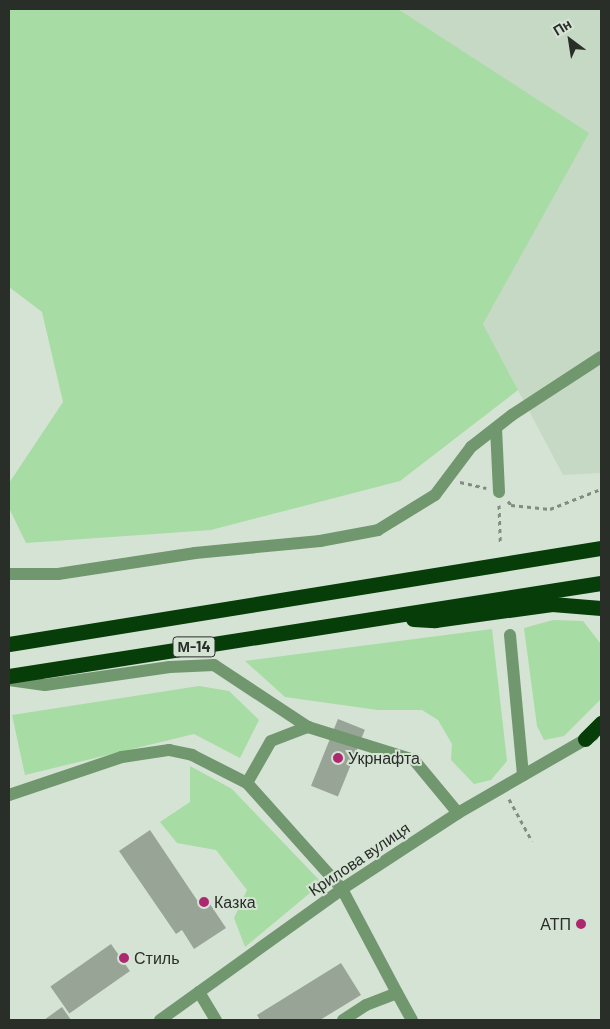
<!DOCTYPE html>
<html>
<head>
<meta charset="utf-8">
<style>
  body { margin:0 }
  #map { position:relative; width:610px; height:1029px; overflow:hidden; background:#d5e3d4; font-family:Barlow,sans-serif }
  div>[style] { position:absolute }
  .built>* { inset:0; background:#c6d9c4 }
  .green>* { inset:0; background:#a7dca4 }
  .building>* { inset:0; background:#97a496; transform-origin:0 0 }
  .path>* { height:3px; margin-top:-1.5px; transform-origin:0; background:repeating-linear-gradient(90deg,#838c82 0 4px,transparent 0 8px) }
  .minor>* { height:12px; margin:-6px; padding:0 6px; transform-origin:6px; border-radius:6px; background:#71976f }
  .highway>* { height:15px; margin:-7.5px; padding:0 7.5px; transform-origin:7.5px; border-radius:7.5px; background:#063d09 }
  .dots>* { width:14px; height:14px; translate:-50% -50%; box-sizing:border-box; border:2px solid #d5e3d4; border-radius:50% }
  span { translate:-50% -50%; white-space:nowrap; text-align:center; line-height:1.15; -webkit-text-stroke:4px #d5e3d4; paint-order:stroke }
  .shield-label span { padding:1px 4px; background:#d5e3d4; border:1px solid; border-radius:4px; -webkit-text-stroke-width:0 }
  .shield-label { font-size:15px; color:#292e28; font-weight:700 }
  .poi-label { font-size:16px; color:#292e28 }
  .left { translate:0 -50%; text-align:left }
  .right { translate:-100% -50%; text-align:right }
  .street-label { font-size:16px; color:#292e28 }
  .frame { position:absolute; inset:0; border:10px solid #292e28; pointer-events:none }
  .north { position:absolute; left:545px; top:15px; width:50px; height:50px; -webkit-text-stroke:4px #d5e3d4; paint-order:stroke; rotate:329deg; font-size:14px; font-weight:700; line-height:20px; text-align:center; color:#292e28 }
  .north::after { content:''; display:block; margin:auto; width:18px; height:22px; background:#292e28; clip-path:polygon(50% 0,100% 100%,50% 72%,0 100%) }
</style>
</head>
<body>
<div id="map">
  <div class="built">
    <div style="clip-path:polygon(398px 9px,601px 9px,601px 473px,563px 475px,483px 324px,588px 133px)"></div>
  </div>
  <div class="green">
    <div style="clip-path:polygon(9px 9px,398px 9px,589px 133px,483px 324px,518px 390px,400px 481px,211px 530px,26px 543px,9px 508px,9px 483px,63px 402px,42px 312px,9px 287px)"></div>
    <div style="clip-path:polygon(553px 620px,583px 621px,601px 644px,601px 699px,564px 736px,544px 740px,537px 726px,524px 628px)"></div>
    <div style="clip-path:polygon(492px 629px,507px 761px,491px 780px,474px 784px,451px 760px,452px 744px,438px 720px,422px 710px,378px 710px,285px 697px,245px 661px)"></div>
    <div style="clip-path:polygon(199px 686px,229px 691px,259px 720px,240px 758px,194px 734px,25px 775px,12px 715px)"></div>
    <div style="clip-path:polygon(190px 766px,232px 789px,322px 883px,245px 947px,234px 918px,247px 890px,216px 850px,177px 843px,160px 822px,190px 802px)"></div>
  </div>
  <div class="building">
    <div style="left:338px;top:719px;width:29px;height:72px;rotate:22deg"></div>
    <div style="clip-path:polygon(150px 830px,203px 909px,210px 904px,226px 928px,194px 949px,182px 930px,176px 934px,119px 851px)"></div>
    <div style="left:111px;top:944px;width:33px;height:74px;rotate:55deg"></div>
    <div style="clip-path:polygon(341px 963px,361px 995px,320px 1020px,260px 1020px,257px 1015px)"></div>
    <div style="clip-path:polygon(62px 1007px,71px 1020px,44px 1020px)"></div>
  </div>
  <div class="path">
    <div style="left:460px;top:482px;width:27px;rotate:13deg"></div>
    <div style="left:508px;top:501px;width:5px;rotate:53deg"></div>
    <div style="left:511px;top:505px;width:39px;rotate:6deg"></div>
    <div style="left:550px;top:509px;width:55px;rotate:-21.4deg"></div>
    <div style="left:499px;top:505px;width:38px;rotate:88deg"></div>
    <div style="left:509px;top:799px;width:48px;rotate:61.3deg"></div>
  </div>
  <div class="minor">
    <div style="left:496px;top:428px;width:64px;rotate:87.3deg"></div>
    <div style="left:9px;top:574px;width:49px"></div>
    <div style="left:58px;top:574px;width:139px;rotate:-8.7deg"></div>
    <div style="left:195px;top:553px;width:126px;rotate:-5.5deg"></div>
    <div style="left:320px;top:541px;width:59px;rotate:-10.7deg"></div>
    <div style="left:378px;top:530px;width:67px;rotate:-31.6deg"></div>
    <div style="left:435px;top:495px;width:60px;rotate:-53.1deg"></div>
    <div style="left:471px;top:447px;width:52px;rotate:-38deg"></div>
    <div style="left:512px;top:415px;width:106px;rotate:-33.1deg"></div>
    <div style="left:510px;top:635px;width:141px;rotate:84.7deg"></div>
    <div style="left:9px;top:680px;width:36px;rotate:8deg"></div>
    <div style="left:45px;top:685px;width:126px;rotate:-8.2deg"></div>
    <div style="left:170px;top:667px;width:44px;rotate:-2.6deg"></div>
    <div style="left:214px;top:665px;width:113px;rotate:33.4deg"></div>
    <div style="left:308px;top:727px;width:111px;rotate:17.3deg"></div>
    <div style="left:414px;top:760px;width:69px;rotate:50.3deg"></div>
    <div style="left:247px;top:783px;width:48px;rotate:-60.3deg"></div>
    <div style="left:271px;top:741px;width:40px;rotate:-21deg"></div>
    <div style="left:9px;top:795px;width:119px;rotate:-18.6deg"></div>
    <div style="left:122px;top:757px;width:48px;rotate:-8.5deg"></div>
    <div style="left:169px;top:750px;width:24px;rotate:12deg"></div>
    <div style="left:192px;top:755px;width:62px;rotate:27deg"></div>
    <div style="left:247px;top:783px;width:142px;rotate:48.1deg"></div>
    <div style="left:342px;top:889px;width:118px;rotate:62.1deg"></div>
    <div style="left:199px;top:992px;width:33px;rotate:59deg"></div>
    <div style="left:160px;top:1020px;width:224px;rotate:-35.7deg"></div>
    <div style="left:342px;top:889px;width:139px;rotate:-33.2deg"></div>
    <div style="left:458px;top:813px;width:156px;rotate:-30deg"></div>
    <div style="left:343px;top:1020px;width:27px;rotate:-33deg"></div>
    <div style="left:366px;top:1005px;width:33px;rotate:-21deg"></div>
    <div style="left:397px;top:993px;width:31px;rotate:61deg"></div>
  </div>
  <div class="highway">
    <div style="left:413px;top:619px;width:22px;rotate:3deg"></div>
    <div style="left:435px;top:620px;width:118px;rotate:-7.8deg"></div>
    <div style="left:552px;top:604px;width:49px;rotate:4.7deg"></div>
    <div style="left:9px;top:644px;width:600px;rotate:-9.21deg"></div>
    <div style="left:9px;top:676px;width:599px;rotate:-8.93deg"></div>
    <div style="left:585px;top:739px;width:23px;rotate:-45deg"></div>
  </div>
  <div class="dots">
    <div style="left:338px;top:758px;background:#ad286e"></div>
    <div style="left:204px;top:902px;background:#ad286e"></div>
    <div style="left:581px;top:924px;background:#ad286e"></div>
    <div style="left:124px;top:958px;background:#ad286e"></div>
  </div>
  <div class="shield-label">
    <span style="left:194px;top:647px">М-14</span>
  </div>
  <div class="poi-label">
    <span class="left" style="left:348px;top:758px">Укрнафта</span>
    <span class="left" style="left:214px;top:902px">Казка</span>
    <span class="right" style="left:571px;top:924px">АТП</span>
    <span class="left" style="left:134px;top:958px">Стиль</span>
  </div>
  <div class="street-label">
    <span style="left:359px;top:859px;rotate:-34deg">Крилова вулиця</span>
  </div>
  <div class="frame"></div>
  <div class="north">Пн</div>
</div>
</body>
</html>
